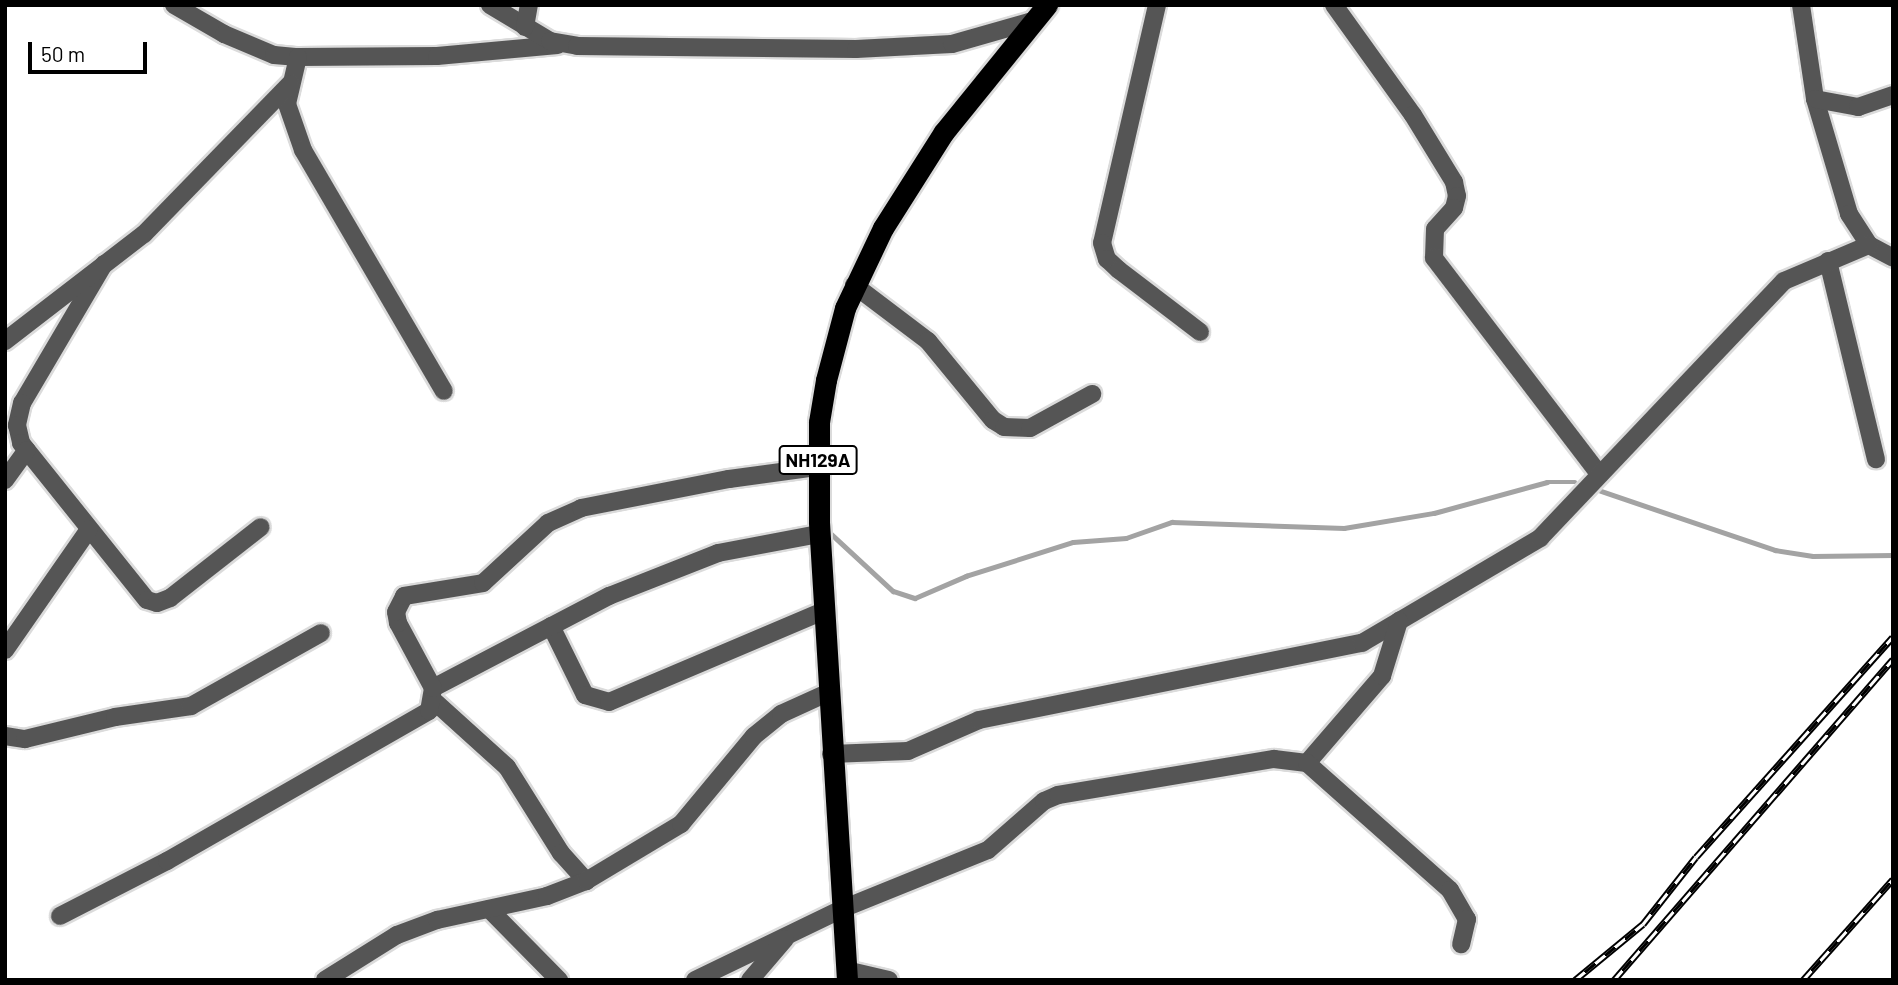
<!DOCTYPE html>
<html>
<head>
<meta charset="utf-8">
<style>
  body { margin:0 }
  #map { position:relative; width:1898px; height:985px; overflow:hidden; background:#fff; font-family:Barlow,sans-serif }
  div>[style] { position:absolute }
  .stream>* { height:4.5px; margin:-2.25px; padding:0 2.25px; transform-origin:2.25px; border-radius:2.25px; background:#a3a3a3 }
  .roads { filter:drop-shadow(2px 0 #dbdbdb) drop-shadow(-2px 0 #dbdbdb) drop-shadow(0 2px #dbdbdb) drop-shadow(0 -2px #dbdbdb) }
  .minor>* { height:18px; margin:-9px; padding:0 9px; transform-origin:9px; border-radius:9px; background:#555 }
  .highway>* { height:21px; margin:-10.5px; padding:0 10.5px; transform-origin:10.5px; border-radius:10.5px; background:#000 }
  .rail>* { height:7px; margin-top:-3.5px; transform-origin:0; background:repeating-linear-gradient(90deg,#fff 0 13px,#000 0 26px); box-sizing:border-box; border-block:2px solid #000 }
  span { translate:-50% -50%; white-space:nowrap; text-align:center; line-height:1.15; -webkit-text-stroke:5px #fff; paint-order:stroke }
  .shield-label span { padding:2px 5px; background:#fff; border:2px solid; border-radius:5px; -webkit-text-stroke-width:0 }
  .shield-label { font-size:19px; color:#000; font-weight:700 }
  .frame { position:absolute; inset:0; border:7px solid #000; pointer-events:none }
  .scale { position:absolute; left:28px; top:42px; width:119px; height:32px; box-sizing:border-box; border:4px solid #000; border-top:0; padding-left:9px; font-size:21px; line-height:24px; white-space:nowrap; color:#000; -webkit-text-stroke:5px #fff; paint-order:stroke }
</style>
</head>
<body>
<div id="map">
  <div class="stream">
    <div style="left:1601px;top:491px;width:184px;rotate:18.7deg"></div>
    <div style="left:1775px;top:550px;width:38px;rotate:9deg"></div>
    <div style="left:1813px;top:556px;width:80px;rotate:-0.7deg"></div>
    <div style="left:827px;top:530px;width:90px;rotate:42.7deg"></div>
    <div style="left:893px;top:591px;width:23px;rotate:18deg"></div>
    <div style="left:915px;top:598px;width:56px;rotate:-23.3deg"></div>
    <div style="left:966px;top:576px;width:112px;rotate:-17.6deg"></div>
    <div style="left:1073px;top:542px;width:53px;rotate:-4.3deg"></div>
    <div style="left:1126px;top:538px;width:49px;rotate:-19.2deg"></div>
    <div style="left:1172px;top:522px;width:172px;rotate:2deg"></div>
    <div style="left:1344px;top:528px;width:91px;rotate:-9.5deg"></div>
    <div style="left:1434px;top:513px;width:117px;rotate:-15.3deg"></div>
    <div style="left:1547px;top:482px;width:28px"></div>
  </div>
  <div class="roads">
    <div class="minor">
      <div style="left:174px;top:5px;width:58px;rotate:30.1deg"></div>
      <div style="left:224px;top:34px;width:54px;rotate:22.8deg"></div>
      <div style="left:274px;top:55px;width:24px;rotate:5deg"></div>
      <div style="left:298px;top:57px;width:139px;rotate:-0.4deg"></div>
      <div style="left:437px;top:56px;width:121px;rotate:-5.2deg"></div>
      <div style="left:490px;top:5px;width:70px;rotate:31deg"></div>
      <div style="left:550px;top:41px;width:27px;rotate:10deg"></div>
      <div style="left:577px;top:46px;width:279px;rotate:0.6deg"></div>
      <div style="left:856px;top:49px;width:96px;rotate:-3deg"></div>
      <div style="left:952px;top:44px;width:83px;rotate:-16deg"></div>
      <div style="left:1157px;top:5px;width:244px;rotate:103deg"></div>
      <div style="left:1102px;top:243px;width:17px;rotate:73deg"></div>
      <div style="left:1107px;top:259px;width:16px;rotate:43deg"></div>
      <div style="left:1119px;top:270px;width:102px;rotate:37.4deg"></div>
      <div style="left:1334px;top:5px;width:135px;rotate:54.3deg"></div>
      <div style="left:1413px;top:115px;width:79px;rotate:58.5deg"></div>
      <div style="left:1454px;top:182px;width:14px;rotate:78deg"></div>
      <div style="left:1457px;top:196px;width:12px;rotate:104deg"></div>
      <div style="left:1454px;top:208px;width:28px;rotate:132deg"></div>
      <div style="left:1435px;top:229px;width:29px;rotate:92deg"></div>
      <div style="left:1434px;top:258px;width:272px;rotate:52.6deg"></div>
      <div style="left:1801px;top:5px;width:95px;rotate:81.5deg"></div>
      <div style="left:1815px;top:99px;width:120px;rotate:73.5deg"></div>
      <div style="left:1849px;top:214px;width:37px;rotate:57deg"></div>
      <div style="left:1869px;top:245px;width:27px;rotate:28deg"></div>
      <div style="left:525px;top:27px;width:22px;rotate:-80deg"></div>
      <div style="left:298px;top:57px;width:48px;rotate:103.2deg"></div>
      <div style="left:287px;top:104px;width:49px;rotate:70.8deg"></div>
      <div style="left:303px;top:150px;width:279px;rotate:59.7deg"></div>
      <div style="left:1815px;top:99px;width:44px;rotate:10.5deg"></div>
      <div style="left:1858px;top:107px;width:37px;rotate:-19deg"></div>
      <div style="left:1828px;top:261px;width:204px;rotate:76.4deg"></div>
      <div style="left:104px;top:264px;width:161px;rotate:120.5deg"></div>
      <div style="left:22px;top:403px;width:23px;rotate:103deg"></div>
      <div style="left:17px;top:425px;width:18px;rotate:77deg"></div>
      <div style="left:21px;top:443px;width:201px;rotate:51.3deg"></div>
      <div style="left:147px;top:600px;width:10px;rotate:17deg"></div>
      <div style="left:157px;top:603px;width:14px;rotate:-21deg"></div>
      <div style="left:170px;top:598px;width:115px;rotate:-38deg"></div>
      <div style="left:854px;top:285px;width:93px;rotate:37.1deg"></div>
      <div style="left:928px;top:341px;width:102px;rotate:50.6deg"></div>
      <div style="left:993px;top:420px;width:13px;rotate:32deg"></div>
      <div style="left:1004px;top:427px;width:26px;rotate:2deg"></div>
      <div style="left:1030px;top:428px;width:71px;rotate:-28.7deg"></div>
      <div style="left:5px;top:341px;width:175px;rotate:-37.6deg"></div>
      <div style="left:144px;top:234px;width:209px;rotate:-45.8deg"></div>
      <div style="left:5px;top:480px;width:37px;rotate:-54deg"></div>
      <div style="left:551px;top:626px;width:77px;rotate:63.8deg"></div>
      <div style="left:585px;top:695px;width:25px;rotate:16deg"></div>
      <div style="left:609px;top:702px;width:233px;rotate:-23deg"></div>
      <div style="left:5px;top:650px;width:147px;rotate:-55.2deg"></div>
      <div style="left:433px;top:688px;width:199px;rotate:-27.6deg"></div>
      <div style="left:609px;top:596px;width:117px;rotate:-21.5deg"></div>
      <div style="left:718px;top:553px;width:103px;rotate:-10.7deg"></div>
      <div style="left:434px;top:701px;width:98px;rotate:42.1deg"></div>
      <div style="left:507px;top:767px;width:102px;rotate:57.9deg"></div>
      <div style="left:561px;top:853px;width:38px;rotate:48deg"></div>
      <div style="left:5px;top:736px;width:20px;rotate:9deg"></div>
      <div style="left:25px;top:739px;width:93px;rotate:-13.7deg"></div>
      <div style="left:115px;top:717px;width:77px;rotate:-8.2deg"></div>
      <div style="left:191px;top:706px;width:149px;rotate:-29.3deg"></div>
      <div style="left:831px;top:754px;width:77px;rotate:-2.2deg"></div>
      <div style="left:908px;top:751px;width:77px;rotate:-23.6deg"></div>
      <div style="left:979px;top:720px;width:391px;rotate:-11.4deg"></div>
      <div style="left:1362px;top:643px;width:207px;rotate:-30.5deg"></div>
      <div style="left:1540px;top:538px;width:354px;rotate:-46.5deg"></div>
      <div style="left:1784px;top:281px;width:92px;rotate:-23deg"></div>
      <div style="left:1307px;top:763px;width:115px;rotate:-49.2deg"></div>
      <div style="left:1382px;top:676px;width:58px;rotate:-72.8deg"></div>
      <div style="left:489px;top:909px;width:100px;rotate:45.4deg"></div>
      <div style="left:60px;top:916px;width:120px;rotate:-27.2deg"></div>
      <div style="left:167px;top:861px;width:302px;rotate:-29.8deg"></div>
      <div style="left:429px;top:711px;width:23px;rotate:-80deg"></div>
      <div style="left:433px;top:688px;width:74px;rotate:-118.3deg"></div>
      <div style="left:398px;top:623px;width:11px;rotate:-100deg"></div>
      <div style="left:396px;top:612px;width:18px;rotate:-63deg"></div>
      <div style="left:404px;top:596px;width:80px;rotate:-9.3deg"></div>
      <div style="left:483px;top:583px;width:88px;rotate:-42.7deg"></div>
      <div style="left:548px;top:523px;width:36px;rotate:-24deg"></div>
      <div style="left:581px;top:508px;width:151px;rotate:-11.1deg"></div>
      <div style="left:729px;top:479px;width:90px;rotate:-7.7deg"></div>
      <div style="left:846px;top:970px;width:44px;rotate:13.1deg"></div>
      <div style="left:325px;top:980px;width:85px;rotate:-32deg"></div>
      <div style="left:397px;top:935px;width:43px;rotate:-20.6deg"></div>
      <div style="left:437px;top:920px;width:113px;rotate:-12.3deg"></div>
      <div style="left:547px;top:896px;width:42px;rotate:-21deg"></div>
      <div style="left:586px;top:881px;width:111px;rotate:-31deg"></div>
      <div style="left:681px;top:824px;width:114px;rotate:-50.3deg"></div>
      <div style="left:754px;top:736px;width:35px;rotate:-39deg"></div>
      <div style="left:781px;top:714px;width:51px;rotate:-24.5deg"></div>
      <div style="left:695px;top:980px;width:163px;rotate:-25.8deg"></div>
      <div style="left:842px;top:909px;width:157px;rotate:-22deg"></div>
      <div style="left:988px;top:850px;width:74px;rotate:-41.2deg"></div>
      <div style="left:1044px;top:801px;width:15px;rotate:-23deg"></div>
      <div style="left:1058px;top:795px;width:219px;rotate:-9.5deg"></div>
      <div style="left:1274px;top:759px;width:33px;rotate:7deg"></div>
      <div style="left:1307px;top:763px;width:191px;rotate:41.6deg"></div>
      <div style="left:1450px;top:890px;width:34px;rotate:60deg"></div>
      <div style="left:1467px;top:919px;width:26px;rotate:103deg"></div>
      <div style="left:750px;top:980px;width:54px;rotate:-49.5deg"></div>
    </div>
    <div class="highway">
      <div style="left:847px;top:980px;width:459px;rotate:-93.5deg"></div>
      <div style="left:819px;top:522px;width:100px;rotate:-90deg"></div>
      <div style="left:819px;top:422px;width:43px;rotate:-80.5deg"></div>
      <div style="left:826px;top:380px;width:74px;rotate:-75.2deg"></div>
      <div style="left:845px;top:308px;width:89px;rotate:-64.6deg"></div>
      <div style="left:883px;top:228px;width:114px;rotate:-57.6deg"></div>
      <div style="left:944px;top:132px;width:164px;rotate:-51deg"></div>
    </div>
  </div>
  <div class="rail">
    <div style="left:1575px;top:980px;width:88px;rotate:-39.5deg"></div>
    <div style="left:1643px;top:924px;width:85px;rotate:-51.7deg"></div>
    <div style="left:1696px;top:857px;width:295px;rotate:-48.2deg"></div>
    <div style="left:1614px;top:980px;width:425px;rotate:-49deg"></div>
    <div style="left:1803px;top:980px;width:135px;rotate:-48.3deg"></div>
  </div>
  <div class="shield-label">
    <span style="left:818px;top:460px">NH129A</span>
  </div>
  <div class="frame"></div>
  <div class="scale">50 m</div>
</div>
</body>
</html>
